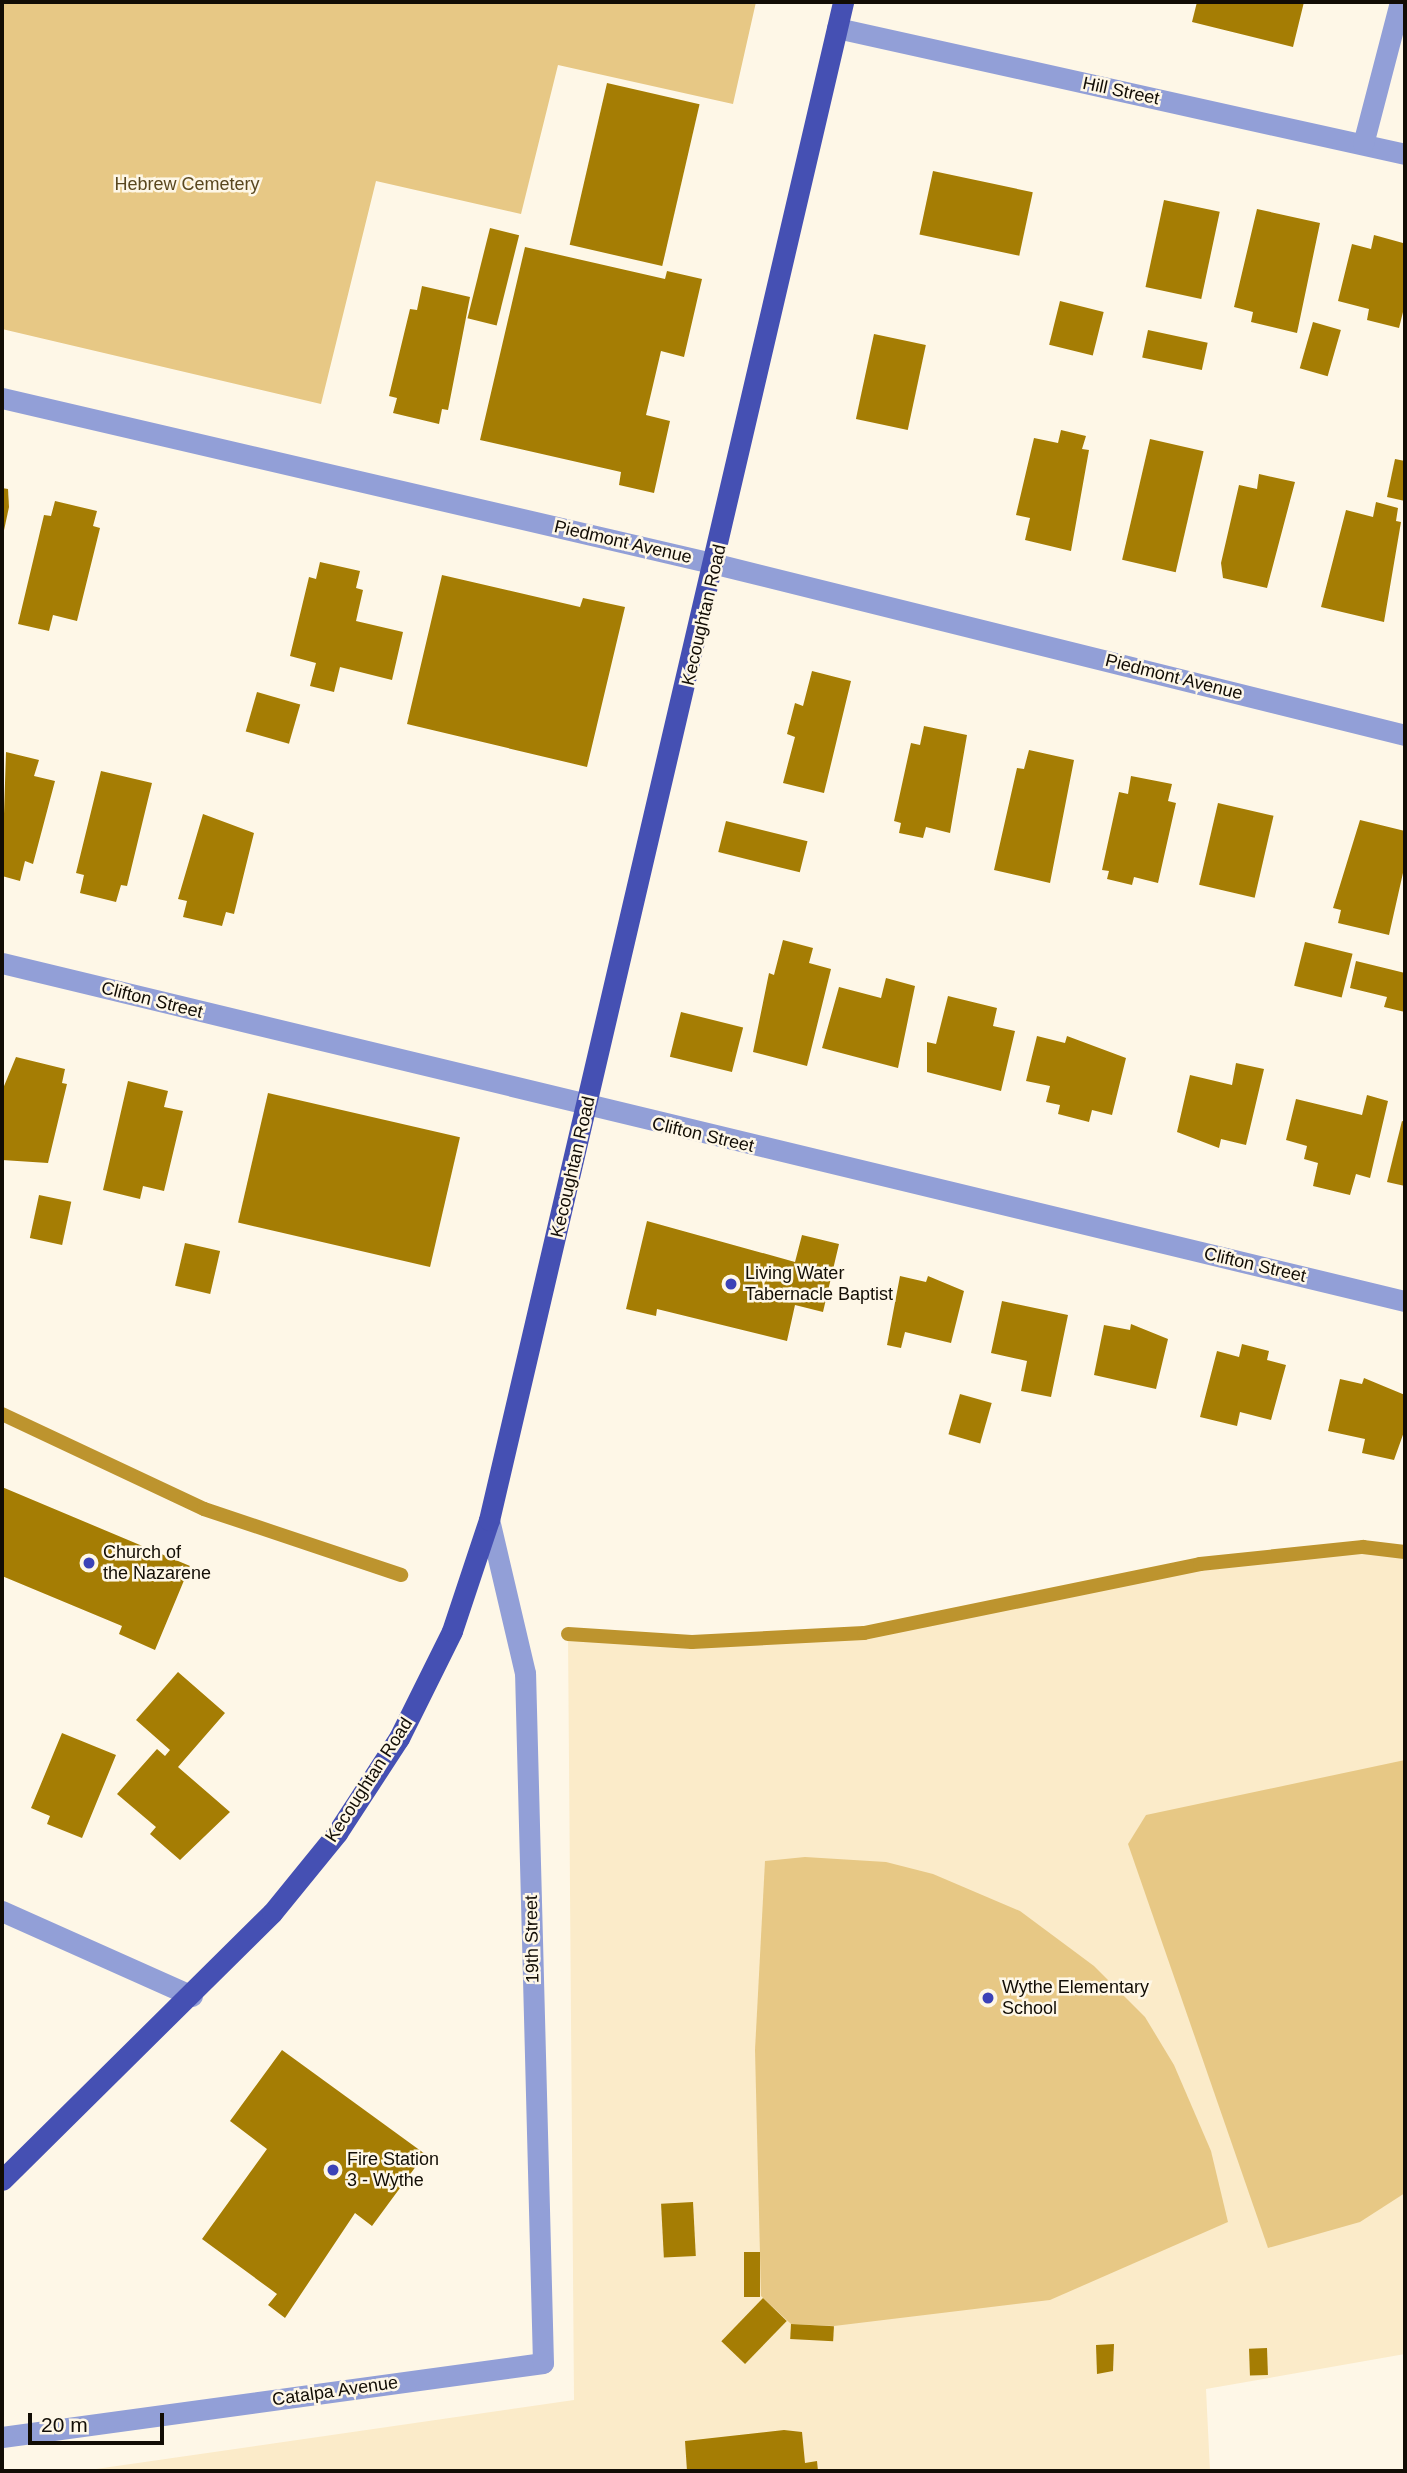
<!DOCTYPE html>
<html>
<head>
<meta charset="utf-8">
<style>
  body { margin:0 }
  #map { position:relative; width:1407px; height:2473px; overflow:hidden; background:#fef7e7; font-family:Helvetica,sans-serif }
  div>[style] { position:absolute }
  .built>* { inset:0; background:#fbebc9 }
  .green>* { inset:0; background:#e7c885 }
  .stream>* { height:14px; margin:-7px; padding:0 7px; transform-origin:7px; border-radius:7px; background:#bd942e }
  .building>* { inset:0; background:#a57d04; transform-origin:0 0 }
  .minor>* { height:21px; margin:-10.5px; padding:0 10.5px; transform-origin:10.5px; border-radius:10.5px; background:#929fd7 }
  .major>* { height:21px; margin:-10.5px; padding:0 10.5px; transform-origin:10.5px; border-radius:10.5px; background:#4550b3 }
  .dots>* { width:19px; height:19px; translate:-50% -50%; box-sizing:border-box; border:4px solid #fef7e7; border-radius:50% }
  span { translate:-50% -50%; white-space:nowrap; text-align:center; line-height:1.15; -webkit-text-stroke:5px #fef7e7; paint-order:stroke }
  .street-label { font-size:18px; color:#120d05 }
  .park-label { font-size:18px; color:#59471f }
  .poi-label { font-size:18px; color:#120d05 }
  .left { translate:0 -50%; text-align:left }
  .frame { position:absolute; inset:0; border:4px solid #120d05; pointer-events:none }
  .scale { position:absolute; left:28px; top:2413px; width:136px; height:32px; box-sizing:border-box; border:4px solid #120d05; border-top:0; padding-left:9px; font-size:21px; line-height:24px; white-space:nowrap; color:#120d05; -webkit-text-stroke:5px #fef7e7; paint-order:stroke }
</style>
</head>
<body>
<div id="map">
  <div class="built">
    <div style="clip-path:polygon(1363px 1547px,1405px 1552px,1405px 2354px,1206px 2389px,1210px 2471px,82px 2471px,574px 2400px,568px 1634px,692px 1642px,864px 1633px,1200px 1564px)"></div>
  </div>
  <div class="green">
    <div style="clip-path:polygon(2px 2px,756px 2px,733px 104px,558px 65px,521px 214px,376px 181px,321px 404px,2px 329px)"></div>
    <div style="clip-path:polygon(1405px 1760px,1405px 2193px,1360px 2222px,1268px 2248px,1128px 1844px,1146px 1815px)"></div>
    <div style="clip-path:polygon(805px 1857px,886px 1862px,933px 1874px,1020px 1911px,1094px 1966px,1145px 2017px,1174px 2065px,1211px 2151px,1228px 2222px,1050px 2300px,834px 2326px,791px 2324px,761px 2296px,755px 2050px,765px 1861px)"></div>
  </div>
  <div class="stream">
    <div style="left:2px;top:1414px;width:223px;rotate:25.2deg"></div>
    <div style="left:204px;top:1509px;width:208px;rotate:18.5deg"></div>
    <div style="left:568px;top:1634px;width:124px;rotate:3.7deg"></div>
    <div style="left:692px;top:1642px;width:172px;rotate:-3deg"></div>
    <div style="left:864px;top:1633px;width:343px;rotate:-11.6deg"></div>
    <div style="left:1200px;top:1564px;width:164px;rotate:-6deg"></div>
    <div style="left:1363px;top:1547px;width:42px;rotate:6.8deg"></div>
  </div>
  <div class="building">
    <div style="clip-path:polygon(1197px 2px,1221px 3px,1304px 2px,1293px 47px,1192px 22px)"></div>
    <div style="left:607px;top:83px;width:95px;height:166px;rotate:13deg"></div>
    <div style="left:933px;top:171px;width:102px;height:65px;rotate:12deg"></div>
    <div style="left:1164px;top:200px;width:57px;height:89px;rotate:12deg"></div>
    <div style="clip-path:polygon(1257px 209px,1320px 223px,1297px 333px,1251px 322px,1253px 312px,1234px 307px)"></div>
    <div style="left:490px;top:228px;width:30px;height:93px;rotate:14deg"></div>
    <div style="clip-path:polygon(1374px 235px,1403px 243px,1405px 304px,1399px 328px,1367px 320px,1369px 309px,1338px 301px,1352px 244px,1371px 249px)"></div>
    <div style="clip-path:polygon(525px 247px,665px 279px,667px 271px,702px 279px,684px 357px,661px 351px,646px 415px,670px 421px,654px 493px,619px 485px,621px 472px,480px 440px)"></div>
    <div style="clip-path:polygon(422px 286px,470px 297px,448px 410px,442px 409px,439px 424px,393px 413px,397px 398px,389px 396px,410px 309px,417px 310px)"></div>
    <div style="left:1060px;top:301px;width:45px;height:45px;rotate:14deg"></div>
    <div style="left:1313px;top:322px;width:29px;height:48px;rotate:16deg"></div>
    <div style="left:1148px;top:330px;width:61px;height:28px;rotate:12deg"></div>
    <div style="left:874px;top:334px;width:53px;height:87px;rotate:12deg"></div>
    <div style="clip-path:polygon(1061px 430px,1086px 436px,1082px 449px,1089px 450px,1071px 551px,1025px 540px,1030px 518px,1016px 515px,1034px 438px,1058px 443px)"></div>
    <div style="left:1150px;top:439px;width:55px;height:124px;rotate:13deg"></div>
    <div style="clip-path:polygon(1395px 459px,1405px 461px,1405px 501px,1387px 497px)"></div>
    <div style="clip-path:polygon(1259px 474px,1295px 482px,1267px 588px,1223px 578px,1221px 563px,1239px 485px,1257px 489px)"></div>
    <div style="clip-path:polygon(2px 488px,8px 489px,9px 507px,3px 535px)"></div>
    <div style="clip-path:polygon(55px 501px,97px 511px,93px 526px,100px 528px,77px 621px,53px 615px,49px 631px,18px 624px,44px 515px,51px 516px)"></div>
    <div style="clip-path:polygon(1376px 502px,1398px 508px,1396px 521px,1401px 522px,1384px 622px,1321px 607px,1346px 510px,1373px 517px)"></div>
    <div style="clip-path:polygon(320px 562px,360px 571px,356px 588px,363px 590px,356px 621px,403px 632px,392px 680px,340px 667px,334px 692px,310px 686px,316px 663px,290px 656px,309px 577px,316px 579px)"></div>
    <div style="clip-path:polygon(442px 575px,580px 607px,583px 598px,625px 607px,587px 767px,407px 724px)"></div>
    <div style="clip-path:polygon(812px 671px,851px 681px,824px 793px,783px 783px,795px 737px,787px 734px,795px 703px,803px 706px)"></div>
    <div style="left:257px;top:692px;width:45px;height:41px;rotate:16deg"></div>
    <div style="clip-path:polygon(924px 726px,967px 735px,950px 833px,926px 827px,923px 838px,899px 833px,901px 823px,894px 821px,911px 743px,920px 745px)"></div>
    <div style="clip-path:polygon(1029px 750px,1074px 760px,1050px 883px,994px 870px,1017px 768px,1024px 769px)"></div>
    <div style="clip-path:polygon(6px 752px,39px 760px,34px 776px,55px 781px,33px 864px,25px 861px,20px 881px,2px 876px)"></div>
    <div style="clip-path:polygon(101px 771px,152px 783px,127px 886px,121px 885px,116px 902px,80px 893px,84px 875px,76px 873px)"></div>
    <div style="clip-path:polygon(1131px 776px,1172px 784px,1168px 801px,1176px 803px,1158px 883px,1134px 877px,1132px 885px,1107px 879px,1109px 871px,1102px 870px,1119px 792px,1128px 794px)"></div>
    <div style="left:1218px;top:803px;width:57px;height:84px;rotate:13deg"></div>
    <div style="clip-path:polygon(203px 814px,254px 833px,234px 914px,226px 912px,222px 926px,183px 917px,187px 901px,178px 899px)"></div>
    <div style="clip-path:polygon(1360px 820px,1405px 831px,1405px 864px,1389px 935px,1338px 923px,1341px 910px,1333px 908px)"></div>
    <div style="left:726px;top:821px;width:84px;height:32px;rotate:14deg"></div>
    <div style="clip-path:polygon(783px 940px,813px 948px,809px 963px,831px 969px,807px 1066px,753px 1052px,769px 973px,774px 975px)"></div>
    <div style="left:1305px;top:942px;width:49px;height:45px;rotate:14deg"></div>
    <div style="clip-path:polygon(1356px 961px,1405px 973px,1405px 1012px,1384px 1007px,1387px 997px,1350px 988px)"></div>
    <div style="clip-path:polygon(886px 978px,915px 986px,898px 1068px,822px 1048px,839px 987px,881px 998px)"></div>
    <div style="clip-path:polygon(948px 996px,997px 1008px,993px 1026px,1015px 1031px,1001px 1091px,927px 1072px,927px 1042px,936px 1044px)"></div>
    <div style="left:681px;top:1012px;width:64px;height:46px;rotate:14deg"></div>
    <div style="clip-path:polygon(1037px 1036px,1065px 1043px,1067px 1036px,1126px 1058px,1112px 1115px,1092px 1110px,1089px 1122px,1058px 1114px,1060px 1105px,1046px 1102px,1050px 1086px,1026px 1081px)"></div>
    <div style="clip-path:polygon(16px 1057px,65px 1069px,62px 1083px,67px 1084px,48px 1163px,2px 1160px,2px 1091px)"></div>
    <div style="clip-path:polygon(1236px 1063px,1264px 1069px,1246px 1145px,1221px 1139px,1219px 1148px,1177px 1132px,1190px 1075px,1232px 1085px)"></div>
    <div style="clip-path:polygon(128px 1081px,168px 1091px,164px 1107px,183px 1111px,164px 1191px,143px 1186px,140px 1199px,103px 1190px)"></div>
    <div style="left:268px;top:1093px;width:197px;height:133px;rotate:13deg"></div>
    <div style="clip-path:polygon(1367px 1095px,1388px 1101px,1370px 1178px,1356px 1174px,1350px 1195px,1313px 1186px,1318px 1163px,1304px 1159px,1307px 1146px,1286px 1140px,1296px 1099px,1362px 1115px)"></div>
    <div style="clip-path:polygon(1402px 1121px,1405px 1122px,1405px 1186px,1387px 1182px)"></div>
    <div style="left:39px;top:1195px;width:33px;height:44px;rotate:12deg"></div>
    <div style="clip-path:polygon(647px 1221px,795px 1262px,802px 1235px,839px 1244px,823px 1312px,795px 1305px,787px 1341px,657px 1309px,656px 1316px,626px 1309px)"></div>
    <div style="left:185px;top:1243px;width:36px;height:44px;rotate:13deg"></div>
    <div style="clip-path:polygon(900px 1276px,926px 1282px,928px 1276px,964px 1291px,951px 1343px,905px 1332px,901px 1348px,887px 1345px)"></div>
    <div style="clip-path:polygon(1002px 1301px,1068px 1315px,1051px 1397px,1021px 1391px,1027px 1361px,991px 1353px)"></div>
    <div style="clip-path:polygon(1131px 1324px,1168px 1339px,1156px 1389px,1094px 1375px,1104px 1325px,1130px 1330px)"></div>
    <div style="clip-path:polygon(1242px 1344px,1269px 1351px,1267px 1360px,1286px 1365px,1271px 1420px,1240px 1412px,1237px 1426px,1200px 1417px,1217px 1351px,1239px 1357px)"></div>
    <div style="clip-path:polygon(1364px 1378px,1405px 1395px,1405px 1429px,1394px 1460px,1362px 1453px,1365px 1439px,1328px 1431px,1340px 1379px,1362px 1384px)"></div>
    <div style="left:960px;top:1394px;width:33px;height:42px;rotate:16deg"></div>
    <div style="clip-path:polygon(2px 1487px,190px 1566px,155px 1650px,119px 1634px,122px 1626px,2px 1576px)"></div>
    <div style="clip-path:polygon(178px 1672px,225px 1713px,178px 1767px,230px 1812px,180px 1860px,150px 1834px,156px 1827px,117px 1794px,157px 1749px,165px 1756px,170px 1750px,136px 1720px)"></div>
    <div style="clip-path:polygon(62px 1733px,116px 1755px,82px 1838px,47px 1824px,50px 1816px,31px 1808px)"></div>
    <div style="clip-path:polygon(282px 2050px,425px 2154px,372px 2226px,355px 2213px,285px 2318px,268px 2305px,277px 2294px,202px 2239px,267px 2149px,230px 2121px)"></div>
    <div style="left:693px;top:2202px;width:54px;height:32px;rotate:87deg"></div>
    <div style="left:744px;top:2252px;width:16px;height:45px"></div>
    <div style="left:763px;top:2298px;width:33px;height:60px;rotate:44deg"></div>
    <div style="left:791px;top:2324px;width:43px;height:15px;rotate:3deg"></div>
    <div style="clip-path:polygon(1114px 2344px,1113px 2371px,1097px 2374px,1096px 2345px)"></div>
    <div style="left:1267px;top:2348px;width:27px;height:18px;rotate:88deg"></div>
    <div style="clip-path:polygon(784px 2430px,802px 2432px,805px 2463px,817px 2461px,818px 2471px,687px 2471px,685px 2441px)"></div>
  </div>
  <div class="minor">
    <div style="left:837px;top:28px;width:582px;rotate:12.51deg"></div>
    <div style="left:1363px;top:144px;width:147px;rotate:-75.4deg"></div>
    <div style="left:2px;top:398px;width:733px;rotate:13.09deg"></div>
    <div style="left:716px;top:564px;width:710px;rotate:13.94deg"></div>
    <div style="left:2px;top:963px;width:1443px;rotate:13.55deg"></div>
    <div style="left:2px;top:1911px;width:208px;rotate:24.1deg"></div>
    <div style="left:2px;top:2437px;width:546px;rotate:-7.79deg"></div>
    <div style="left:543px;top:2363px;width:690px;rotate:-91.49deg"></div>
    <div style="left:525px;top:1673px;width:157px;rotate:-103.2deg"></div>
  </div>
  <div class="major">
    <div style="left:2px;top:2180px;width:380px;rotate:-44.7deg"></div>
    <div style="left:272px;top:1913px;width:103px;rotate:-50.9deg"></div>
    <div style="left:337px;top:1833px;width:113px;rotate:-56.9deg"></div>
    <div style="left:399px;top:1738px;width:119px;rotate:-63.6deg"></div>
    <div style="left:452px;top:1631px;width:117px;rotate:-71.6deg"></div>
    <div style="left:489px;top:1520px;width:1559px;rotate:-76.87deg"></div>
  </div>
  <div class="dots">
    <div style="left:731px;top:1284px;background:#3c42b7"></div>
    <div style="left:89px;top:1563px;background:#3c42b7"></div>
    <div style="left:988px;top:1998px;background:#3c42b7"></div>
    <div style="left:333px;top:2170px;background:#3c42b7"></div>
  </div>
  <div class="street-label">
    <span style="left:1121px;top:91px;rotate:12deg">Hill Street</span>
    <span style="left:623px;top:542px;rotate:13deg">Piedmont Avenue</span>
    <span style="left:704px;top:615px;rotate:-77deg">Kecoughtan Road</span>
    <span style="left:1174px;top:677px;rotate:14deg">Piedmont Avenue</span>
    <span style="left:152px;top:1000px;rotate:14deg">Clifton Street</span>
    <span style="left:703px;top:1135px;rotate:13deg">Clifton Street</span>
    <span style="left:573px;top:1167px;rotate:-77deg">Kecoughtan Road</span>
    <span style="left:1255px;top:1265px;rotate:13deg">Clifton Street</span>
    <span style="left:369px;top:1780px;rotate:-57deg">Kecoughtan Road</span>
    <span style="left:532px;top:1939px;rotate:-91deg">19th Street</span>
    <span style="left:335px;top:2391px;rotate:-8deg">Catalpa Avenue</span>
  </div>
  <div class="park-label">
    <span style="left:187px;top:184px">Hebrew Cemetery</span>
  </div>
  <div class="poi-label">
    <span class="left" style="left:745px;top:1284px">Living Water<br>Tabernacle Baptist</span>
    <span class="left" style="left:103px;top:1563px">Church of<br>the Nazarene</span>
    <span class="left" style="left:1002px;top:1998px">Wythe Elementary<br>School</span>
    <span class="left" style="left:347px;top:2170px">Fire Station<br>3 - Wythe</span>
  </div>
  <div class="frame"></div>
  <div class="scale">20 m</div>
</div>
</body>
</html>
